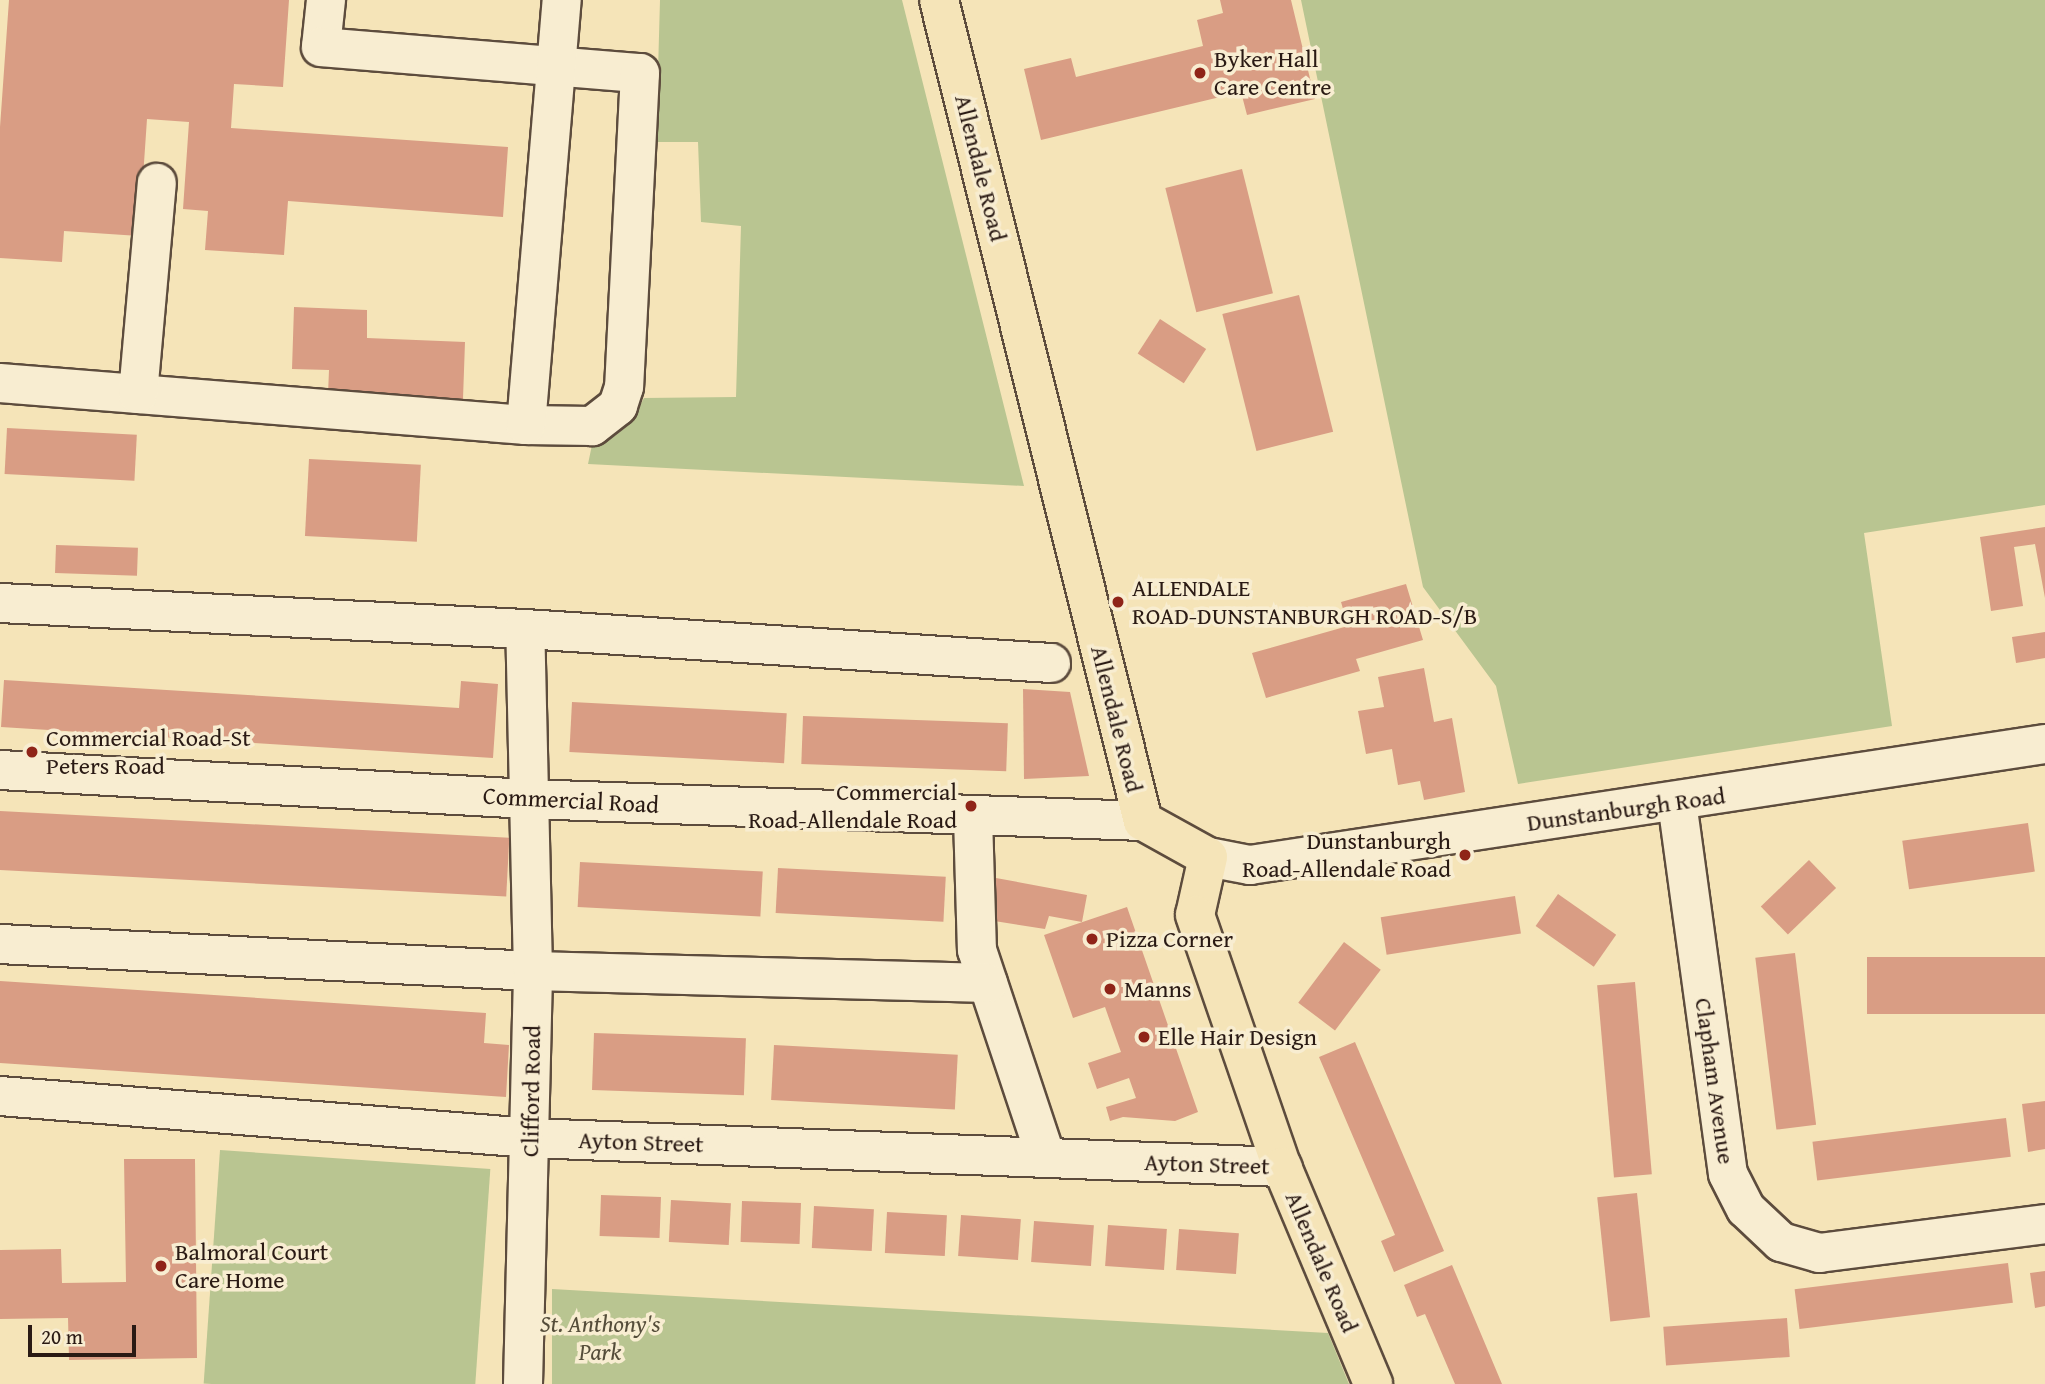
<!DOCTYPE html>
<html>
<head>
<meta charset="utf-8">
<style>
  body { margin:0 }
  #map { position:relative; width:2045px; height:1384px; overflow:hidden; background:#f5e4b8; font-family:"Gentium Book Plus",serif }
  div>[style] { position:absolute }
  .green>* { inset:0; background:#b9c591; transform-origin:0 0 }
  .building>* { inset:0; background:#d99d84; transform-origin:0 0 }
  .roads { filter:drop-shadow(2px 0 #5d4c3d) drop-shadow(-2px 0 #5d4c3d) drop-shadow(0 2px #5d4c3d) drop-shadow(0 -2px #5d4c3d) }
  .minor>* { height:38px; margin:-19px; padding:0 19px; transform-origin:19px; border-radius:19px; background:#f8edd1 }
  .major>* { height:38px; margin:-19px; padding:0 19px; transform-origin:19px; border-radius:19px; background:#f5e4b8 }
  .dots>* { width:19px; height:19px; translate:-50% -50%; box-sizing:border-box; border:4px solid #f8edd1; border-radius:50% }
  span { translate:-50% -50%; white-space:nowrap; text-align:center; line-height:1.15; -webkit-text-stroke:7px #f8edd1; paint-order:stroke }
  .poi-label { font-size:24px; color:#2a1a14 }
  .left { translate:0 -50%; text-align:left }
  .right { translate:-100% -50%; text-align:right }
  .street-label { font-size:24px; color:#2a1a14 }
  .park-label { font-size:24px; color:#554d3a; font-style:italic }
  .scale { position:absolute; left:28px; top:1325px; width:108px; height:32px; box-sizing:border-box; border:4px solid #2a1a14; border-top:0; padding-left:9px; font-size:21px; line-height:24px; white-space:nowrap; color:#2a1a14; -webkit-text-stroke:5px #f8edd1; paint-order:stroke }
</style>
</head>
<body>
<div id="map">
  <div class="green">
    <div style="clip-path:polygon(660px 0,902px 0,1024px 486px,588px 464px,593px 440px,615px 436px,631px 423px,644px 398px,736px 397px,741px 226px,701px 222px,698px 142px,656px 142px)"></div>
    <div style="clip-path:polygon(1301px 0,2045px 0,2045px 505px,1864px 533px,1892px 726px,1518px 784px,1496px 686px,1423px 587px)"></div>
    <div style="left:220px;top:1150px;width:271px;height:234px;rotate:4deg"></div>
    <div style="clip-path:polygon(552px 1289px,1328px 1333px,1349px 1384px,552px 1384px)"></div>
  </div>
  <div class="building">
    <div style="clip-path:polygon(9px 0,289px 0,283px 87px,234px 84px,231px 128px,508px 147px,503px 217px,288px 201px,284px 255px,205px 250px,208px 211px,183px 209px,189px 122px,147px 119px,139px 236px,64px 231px,62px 262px,0 258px,0 127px)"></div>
    <div style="clip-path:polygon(1220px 0,1291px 0,1315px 99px,1247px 115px,1241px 92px,1041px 140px,1024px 69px,1071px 58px,1076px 77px,1203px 46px,1197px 20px,1223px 13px)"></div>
    <div style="left:1242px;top:169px;width:128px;height:79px;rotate:76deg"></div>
    <div style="left:1299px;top:295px;width:141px;height:79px;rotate:76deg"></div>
    <div style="clip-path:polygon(294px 307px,367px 310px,367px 338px,465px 342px,463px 399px,328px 394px,329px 370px,292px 369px)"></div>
    <div style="left:1160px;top:319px;width:55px;height:41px;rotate:33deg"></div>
    <div style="left:7px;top:428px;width:130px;height:46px;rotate:3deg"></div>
    <div style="left:309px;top:459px;width:112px;height:77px;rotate:3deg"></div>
    <div style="clip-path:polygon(2045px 527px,2045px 598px,2035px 544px,2014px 547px,2023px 606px,1991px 611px,1980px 537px)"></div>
    <div style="left:56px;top:545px;width:82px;height:28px;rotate:2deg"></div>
    <div style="clip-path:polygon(1406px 584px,1423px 640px,1356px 659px,1360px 671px,1266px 698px,1252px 653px,1348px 626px,1341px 602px)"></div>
    <div style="clip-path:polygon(2045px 632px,2045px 658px,2016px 663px,2012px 637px)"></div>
    <div style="clip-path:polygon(1424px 668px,1434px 722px,1452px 718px,1465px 792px,1424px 800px,1420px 781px,1398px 785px,1392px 749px,1366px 754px,1358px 711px,1384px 707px,1378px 677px)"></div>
    <div style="clip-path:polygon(4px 680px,459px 708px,461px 681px,498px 684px,493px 758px,1px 727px)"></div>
    <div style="clip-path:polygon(1023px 689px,1070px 692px,1089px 776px,1024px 779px)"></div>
    <div style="left:572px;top:702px;width:215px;height:50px;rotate:3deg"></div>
    <div style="left:803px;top:716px;width:205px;height:48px;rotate:2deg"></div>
    <div style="left:0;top:811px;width:510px;height:59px;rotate:3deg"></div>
    <div style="left:2028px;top:823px;width:49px;height:127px;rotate:82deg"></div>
    <div style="left:1809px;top:860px;width:39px;height:67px;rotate:46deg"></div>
    <div style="left:580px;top:862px;width:183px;height:45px;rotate:3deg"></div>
    <div style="left:778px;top:868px;width:168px;height:45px;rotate:3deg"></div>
    <div style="clip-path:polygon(996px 878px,1087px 895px,1082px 922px,1049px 916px,1045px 929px,988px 920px)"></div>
    <div style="left:1558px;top:894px;width:71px;height:39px;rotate:35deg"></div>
    <div style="left:1515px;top:896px;width:38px;height:136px;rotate:81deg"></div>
    <div style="clip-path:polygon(1127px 907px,1198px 1112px,1175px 1121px,1123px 1117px,1110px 1121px,1106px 1107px,1136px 1098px,1129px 1078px,1097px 1089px,1088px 1063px,1121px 1052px,1112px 1027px,1105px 1007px,1073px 1018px,1044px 935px)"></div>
    <div style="left:1344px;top:942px;width:46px;height:76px;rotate:37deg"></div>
    <div style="left:1795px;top:953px;width:173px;height:40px;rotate:83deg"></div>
    <div style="left:2045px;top:957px;width:57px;height:178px;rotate:90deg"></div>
    <div style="clip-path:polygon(0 981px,486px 1013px,484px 1043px,509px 1045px,506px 1097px,0 1063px)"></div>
    <div style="left:1635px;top:982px;width:193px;height:38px;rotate:85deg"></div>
    <div style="left:594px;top:1033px;width:152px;height:57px;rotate:2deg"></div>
    <div style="clip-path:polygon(1355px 1042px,1444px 1251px,1394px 1272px,1381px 1241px,1395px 1235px,1319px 1057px)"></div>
    <div style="left:774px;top:1045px;width:184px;height:55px;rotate:3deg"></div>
    <div style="clip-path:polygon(2045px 1101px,2045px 1149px,2028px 1152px,2022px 1104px)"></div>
    <div style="left:2006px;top:1118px;width:39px;height:195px;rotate:83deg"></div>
    <div style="clip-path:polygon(124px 1159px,195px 1159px,197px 1358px,69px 1360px,68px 1318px,0 1319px,0 1250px,61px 1249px,62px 1283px,126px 1282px)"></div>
    <div style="left:1637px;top:1193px;width:125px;height:40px;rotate:84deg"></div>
    <div style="left:601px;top:1195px;width:60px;height:41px;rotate:2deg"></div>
    <div style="left:671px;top:1200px;width:60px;height:42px;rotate:3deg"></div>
    <div style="left:742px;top:1201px;width:59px;height:41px;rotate:2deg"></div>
    <div style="left:814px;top:1206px;width:60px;height:42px;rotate:3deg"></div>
    <div style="left:887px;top:1212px;width:60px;height:41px;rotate:3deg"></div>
    <div style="left:961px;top:1215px;width:60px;height:41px;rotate:4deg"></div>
    <div style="left:1034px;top:1221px;width:60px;height:41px;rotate:4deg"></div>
    <div style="left:1108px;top:1225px;width:59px;height:41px;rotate:4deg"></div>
    <div style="left:1179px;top:1229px;width:60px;height:41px;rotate:4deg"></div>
    <div style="left:2008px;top:1263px;width:40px;height:215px;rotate:83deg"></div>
    <div style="clip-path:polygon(1452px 1265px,1502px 1384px,1455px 1384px,1425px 1314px,1417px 1317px,1404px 1285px)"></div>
    <div style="clip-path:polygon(2045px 1271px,2045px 1306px,2035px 1308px,2030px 1273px)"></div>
    <div style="left:1787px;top:1318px;width:39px;height:124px;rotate:86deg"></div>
  </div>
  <div class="roads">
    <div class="minor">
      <div style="left:326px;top:0;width:47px;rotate:96.1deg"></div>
      <div style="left:321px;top:47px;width:320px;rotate:4.7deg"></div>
      <div style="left:640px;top:73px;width:314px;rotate:92.9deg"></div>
      <div style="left:624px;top:387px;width:20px;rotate:108deg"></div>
      <div style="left:618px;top:406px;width:33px;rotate:142deg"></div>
      <div style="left:592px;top:426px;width:66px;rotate:-179.1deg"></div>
      <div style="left:0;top:383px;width:528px;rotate:4.57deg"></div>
      <div style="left:526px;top:425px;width:427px;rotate:-85.2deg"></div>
      <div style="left:138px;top:394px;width:212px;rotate:-84.9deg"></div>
      <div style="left:0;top:603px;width:526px;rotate:2.84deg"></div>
      <div style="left:525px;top:629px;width:527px;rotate:3.7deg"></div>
      <div style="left:0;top:770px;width:529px;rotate:3.14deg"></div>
      <div style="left:528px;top:799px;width:615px;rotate:2.05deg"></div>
      <div style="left:1677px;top:802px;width:375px;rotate:82.2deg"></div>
      <div style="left:1728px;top:1174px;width:39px;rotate:63deg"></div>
      <div style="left:1746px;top:1209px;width:48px;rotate:43.3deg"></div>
      <div style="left:1781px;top:1242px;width:40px;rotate:16deg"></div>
      <div style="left:1819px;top:1253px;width:228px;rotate:-7.3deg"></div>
      <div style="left:973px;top:817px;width:133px;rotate:88.3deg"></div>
      <div style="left:977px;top:950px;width:219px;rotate:71.6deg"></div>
      <div style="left:1208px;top:857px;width:43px;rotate:10.8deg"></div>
      <div style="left:1250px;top:865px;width:804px;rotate:-8.65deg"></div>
      <div style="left:0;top:944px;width:534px;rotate:2.9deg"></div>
      <div style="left:533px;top:971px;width:455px;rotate:1.5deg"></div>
      <div style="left:0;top:1096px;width:532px;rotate:4.53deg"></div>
      <div style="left:530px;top:1138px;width:753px;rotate:2.21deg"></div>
      <div style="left:523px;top:1384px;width:413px;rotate:-88.6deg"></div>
      <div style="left:533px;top:971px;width:342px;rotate:-91.3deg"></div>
    </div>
    <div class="major">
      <div style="left:939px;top:0;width:846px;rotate:76.05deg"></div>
      <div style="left:1143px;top:821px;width:74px;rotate:29deg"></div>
      <div style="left:1208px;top:857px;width:59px;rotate:102.6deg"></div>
      <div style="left:1195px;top:915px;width:267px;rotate:71deg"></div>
      <div style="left:1282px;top:1167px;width:235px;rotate:67.2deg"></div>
    </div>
  </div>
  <div class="dots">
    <div style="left:1200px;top:73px;background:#8f2418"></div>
    <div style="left:1118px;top:602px;background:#8f2418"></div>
    <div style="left:32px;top:752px;background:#8f2418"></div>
    <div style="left:971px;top:806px;background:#8f2418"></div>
    <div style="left:1465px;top:855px;background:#8f2418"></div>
    <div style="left:1092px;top:939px;background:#8f2418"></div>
    <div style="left:1110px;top:989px;background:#8f2418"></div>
    <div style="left:1144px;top:1037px;background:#8f2418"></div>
    <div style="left:161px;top:1266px;background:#8f2418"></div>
  </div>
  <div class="poi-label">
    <span class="left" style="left:1214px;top:73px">Byker Hall<br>Care Centre</span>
    <span class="left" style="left:1132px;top:602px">ALLENDALE<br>ROAD-DUNSTANBURGH ROAD-S/B</span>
    <span class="left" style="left:46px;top:752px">Commercial Road-St<br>Peters Road</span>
    <span class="right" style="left:957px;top:806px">Commercial<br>Road-Allendale Road</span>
    <span class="right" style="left:1451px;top:855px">Dunstanburgh<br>Road-Allendale Road</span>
    <span class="left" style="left:1106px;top:939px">Pizza Corner</span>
    <span class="left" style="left:1124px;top:989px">Manns</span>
    <span class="left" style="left:1158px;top:1037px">Elle Hair Design</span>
    <span class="left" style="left:175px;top:1266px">Balmoral Court<br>Care Home</span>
  </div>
  <div class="street-label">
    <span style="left:981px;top:168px;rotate:76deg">Allendale Road</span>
    <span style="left:1117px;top:719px;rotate:76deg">Allendale Road</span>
    <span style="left:571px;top:800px;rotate:3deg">Commercial Road</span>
    <span style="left:1626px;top:809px;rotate:-8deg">Dunstanburgh Road</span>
    <span style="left:1715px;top:1081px;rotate:82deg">Clapham Avenue</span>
    <span style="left:531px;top:1091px;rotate:-89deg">Clifford Road</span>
    <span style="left:641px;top:1142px;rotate:2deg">Ayton Street</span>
    <span style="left:1207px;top:1164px;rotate:2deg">Ayton Street</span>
    <span style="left:1322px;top:1262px;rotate:67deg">Allendale Road</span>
  </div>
  <div class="park-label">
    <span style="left:600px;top:1338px">St. Anthony's<br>Park</span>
  </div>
  <div class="scale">20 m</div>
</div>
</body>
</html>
